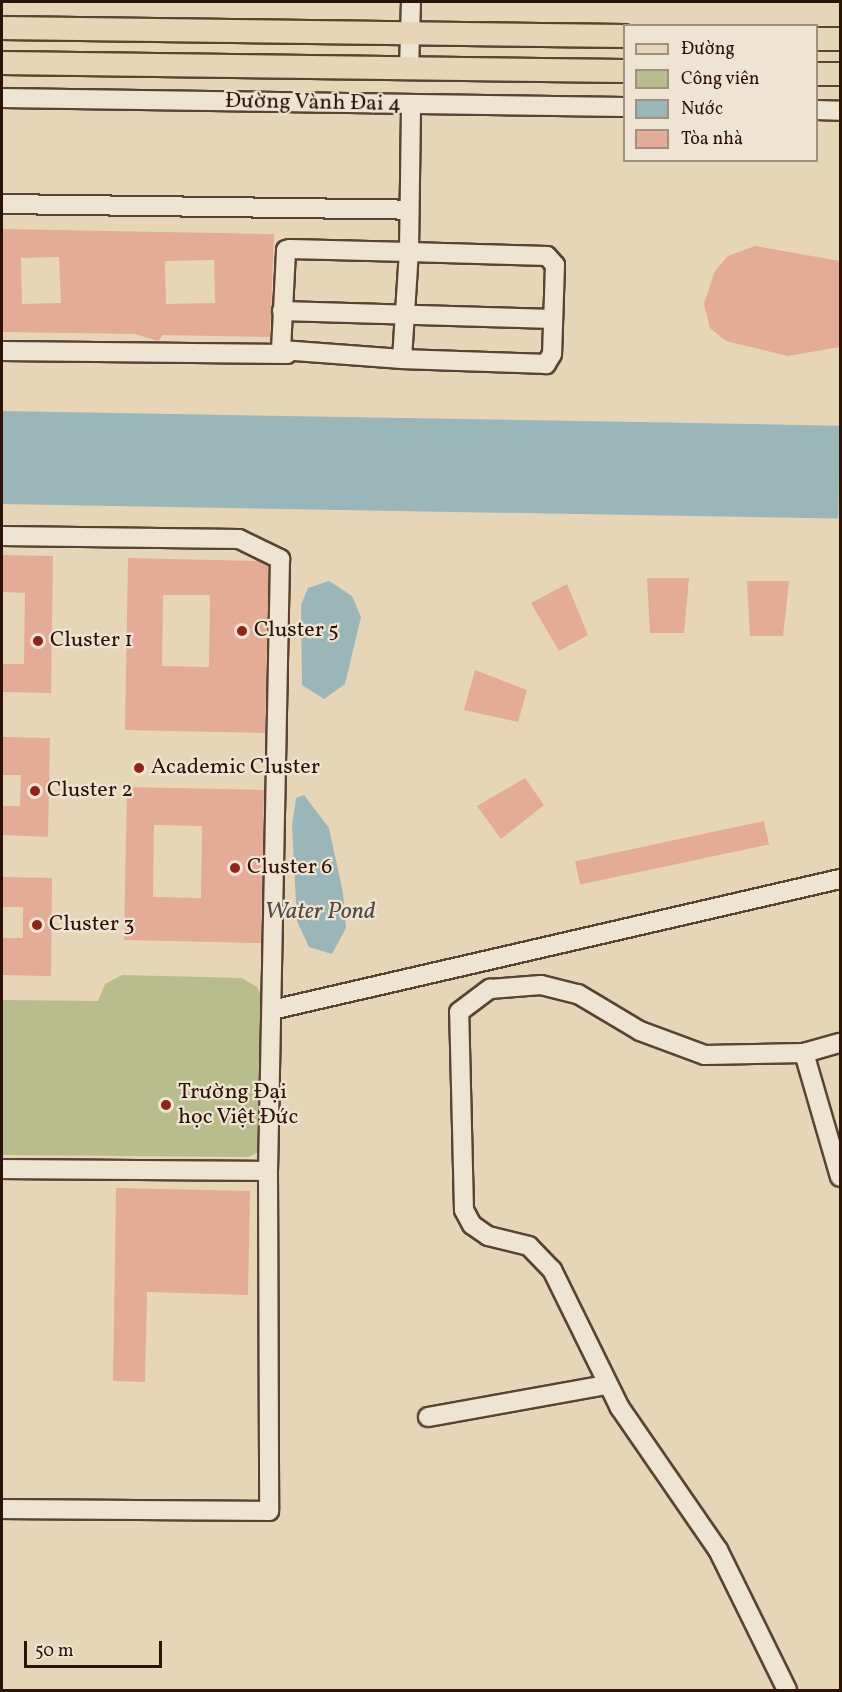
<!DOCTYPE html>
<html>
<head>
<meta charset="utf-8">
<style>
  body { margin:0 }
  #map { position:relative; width:842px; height:1692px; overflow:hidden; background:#e7d5b8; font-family:Vollkorn,serif }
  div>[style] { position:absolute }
  .green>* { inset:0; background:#b9bc8c }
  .water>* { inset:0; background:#9ab6b9; transform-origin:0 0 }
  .building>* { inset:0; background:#e4ab96; transform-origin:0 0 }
  .roads { filter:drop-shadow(2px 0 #5b4333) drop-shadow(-2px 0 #5b4333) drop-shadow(0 2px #5b4333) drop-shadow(0 -2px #5b4333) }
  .minor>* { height:18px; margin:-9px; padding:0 9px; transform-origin:9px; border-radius:9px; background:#efe4d1 }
  .major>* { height:22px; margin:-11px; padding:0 11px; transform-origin:11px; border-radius:11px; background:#e7d5b8 }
  .dots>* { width:16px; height:16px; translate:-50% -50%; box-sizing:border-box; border:3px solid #efe4d1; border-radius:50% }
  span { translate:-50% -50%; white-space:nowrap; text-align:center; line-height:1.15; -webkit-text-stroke:4.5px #efe4d1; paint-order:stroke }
  .street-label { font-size:22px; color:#2c1207 }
  .poi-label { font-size:22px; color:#2c1207 }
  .left { translate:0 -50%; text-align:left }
  .water-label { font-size:24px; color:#524b45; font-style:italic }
  .frame { position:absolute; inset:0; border:3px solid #2c1207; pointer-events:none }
  .legend { position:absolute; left:623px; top:24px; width:195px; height:138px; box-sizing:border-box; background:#efe4d1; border:2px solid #a19080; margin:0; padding:8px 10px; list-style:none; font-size:18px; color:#2c1207 }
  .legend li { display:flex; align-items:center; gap:12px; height:30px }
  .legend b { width:30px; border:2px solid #a19080 }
  .scale { position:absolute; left:24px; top:1641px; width:138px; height:27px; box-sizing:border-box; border:3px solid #2c1207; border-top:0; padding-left:8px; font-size:18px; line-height:21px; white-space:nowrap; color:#2c1207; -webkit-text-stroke:4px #efe4d1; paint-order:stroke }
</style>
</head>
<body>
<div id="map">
  <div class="green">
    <div style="clip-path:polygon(122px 975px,242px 978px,257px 987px,264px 1000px,260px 1151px,249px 1157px,2px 1155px,2px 1000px,98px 1001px,105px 984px)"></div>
  </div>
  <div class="water">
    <div style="left:2px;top:411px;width:838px;height:93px;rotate:1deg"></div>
    <div style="clip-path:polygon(329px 581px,352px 596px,361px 617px,345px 684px,324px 699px,302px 685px,301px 605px,308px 588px)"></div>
    <div style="clip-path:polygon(304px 795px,329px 828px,343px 893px,346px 928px,332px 954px,309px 947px,297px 921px,292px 826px,296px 798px)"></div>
  </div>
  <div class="building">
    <div style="clip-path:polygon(evenodd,2px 229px,274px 234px,270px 337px,163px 335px,158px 341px,135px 334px,2px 332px,2px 229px,59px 257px,61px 303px,22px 304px,21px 258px,59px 257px,2px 229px,214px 260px,215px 303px,166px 304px,165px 261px,214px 260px)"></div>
    <div style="clip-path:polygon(755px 246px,840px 261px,840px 347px,788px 356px,726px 341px,710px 328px,704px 304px,715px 271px,728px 256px)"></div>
    <div style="clip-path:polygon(2px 555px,53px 556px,51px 693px,2px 692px,2px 664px,24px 664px,25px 593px,2px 592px)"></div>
    <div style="clip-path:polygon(evenodd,128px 558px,258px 561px,269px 566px,265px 733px,125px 730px,128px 558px,163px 595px,210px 595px,209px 667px,162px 666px,163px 595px)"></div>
    <div style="clip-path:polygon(647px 578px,689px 578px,684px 633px,650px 633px)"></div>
    <div style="clip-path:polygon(747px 581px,789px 581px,783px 636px,750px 636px)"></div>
    <div style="clip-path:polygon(567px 584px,588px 635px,559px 651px,531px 603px)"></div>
    <div style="clip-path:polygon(475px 670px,527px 690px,518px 722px,464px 710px)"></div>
    <div style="clip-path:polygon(2px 737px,50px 738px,48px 837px,2px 835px,2px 806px,20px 806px,21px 775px,2px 775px)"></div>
    <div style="clip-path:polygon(525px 778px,544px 805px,501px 839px,477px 806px)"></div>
    <div style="clip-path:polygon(evenodd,127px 787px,264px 790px,261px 943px,124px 940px,127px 787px,154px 825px,202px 826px,201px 898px,153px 897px,154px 825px)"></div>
    <div style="left:764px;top:821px;width:24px;height:193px;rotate:78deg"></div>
    <div style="clip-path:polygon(2px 877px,52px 878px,51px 976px,2px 975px,2px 938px,23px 938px,23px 907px,2px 907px)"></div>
    <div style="clip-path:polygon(116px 1188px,250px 1191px,248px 1295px,147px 1292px,145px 1382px,113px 1381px)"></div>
  </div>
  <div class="roads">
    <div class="minor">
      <div style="left:409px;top:69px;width:67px;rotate:-88.3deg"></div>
      <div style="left:2px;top:98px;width:622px;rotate:0.83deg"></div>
      <div style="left:816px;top:110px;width:24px;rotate:2deg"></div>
      <div style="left:2px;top:204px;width:407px;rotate:0.8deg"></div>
      <div style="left:282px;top:311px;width:271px;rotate:1.7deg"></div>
      <div style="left:2px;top:351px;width:285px;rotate:0.6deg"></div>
      <div style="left:402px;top:359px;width:121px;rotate:-175.7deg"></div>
      <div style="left:281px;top:350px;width:100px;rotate:-87.1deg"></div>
      <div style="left:286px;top:250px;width:4px;rotate:-14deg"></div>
      <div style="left:290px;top:249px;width:119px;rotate:1.4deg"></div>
      <div style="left:409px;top:252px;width:138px;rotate:1.7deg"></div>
      <div style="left:547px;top:256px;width:12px;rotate:48deg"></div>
      <div style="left:555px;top:265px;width:89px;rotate:91.9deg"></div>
      <div style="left:552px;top:354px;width:12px;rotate:121deg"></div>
      <div style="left:546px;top:364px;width:144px;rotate:-178deg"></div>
      <div style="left:402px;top:359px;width:107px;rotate:-86.3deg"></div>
      <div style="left:409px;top:252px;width:148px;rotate:-89.2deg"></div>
      <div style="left:2px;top:536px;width:237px;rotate:0.7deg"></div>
      <div style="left:239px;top:539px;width:46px;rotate:26deg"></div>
      <div style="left:280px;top:559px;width:612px;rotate:91.12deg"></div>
      <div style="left:268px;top:1171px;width:340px;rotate:89.8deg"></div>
      <div style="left:269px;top:1511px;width:267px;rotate:-179.6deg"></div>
      <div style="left:272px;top:1010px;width:583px;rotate:-12.99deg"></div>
      <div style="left:804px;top:1053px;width:129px;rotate:73.8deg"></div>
      <div style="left:2px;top:1169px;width:266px;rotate:0.4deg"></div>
      <div style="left:428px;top:1417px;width:181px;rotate:-10.2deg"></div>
      <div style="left:787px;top:1690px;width:156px;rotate:-116.2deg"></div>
      <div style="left:718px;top:1550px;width:173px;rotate:-124.6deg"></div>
      <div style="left:620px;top:1408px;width:154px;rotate:-116.2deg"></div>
      <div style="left:552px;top:1270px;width:33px;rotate:-134deg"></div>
      <div style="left:529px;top:1246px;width:42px;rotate:-166.3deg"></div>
      <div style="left:488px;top:1236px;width:19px;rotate:-145deg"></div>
      <div style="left:472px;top:1225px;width:17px;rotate:-118deg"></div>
      <div style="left:464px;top:1210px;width:198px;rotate:-91.4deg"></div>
      <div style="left:459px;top:1012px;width:39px;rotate:-37deg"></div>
      <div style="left:490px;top:989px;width:51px;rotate:-4.5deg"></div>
      <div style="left:541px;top:985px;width:38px;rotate:14deg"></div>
      <div style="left:578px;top:994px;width:72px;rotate:30.8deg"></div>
      <div style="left:640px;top:1031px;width:69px;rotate:20.3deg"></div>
      <div style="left:705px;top:1055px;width:99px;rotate:-1.2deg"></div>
      <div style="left:804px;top:1053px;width:37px;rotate:-16deg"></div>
    </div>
    <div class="major">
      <div style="left:2px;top:28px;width:622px;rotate:0.74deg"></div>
      <div style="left:816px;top:39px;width:24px"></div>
      <div style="left:2px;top:63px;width:622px;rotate:0.74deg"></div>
      <div style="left:816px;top:74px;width:24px"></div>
    </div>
  </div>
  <div class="dots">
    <div style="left:242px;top:631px;background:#8f2418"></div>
    <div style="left:38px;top:641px;background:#8f2418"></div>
    <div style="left:139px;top:768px;background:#8f2418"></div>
    <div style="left:35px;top:791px;background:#8f2418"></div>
    <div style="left:235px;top:868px;background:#8f2418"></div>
    <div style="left:37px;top:925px;background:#8f2418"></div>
    <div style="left:166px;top:1105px;background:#8f2418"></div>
  </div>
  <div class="street-label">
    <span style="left:313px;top:103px;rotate:1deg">Đường Vành Đai 4</span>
  </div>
  <div class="poi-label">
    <span class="left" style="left:254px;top:631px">Cluster 5</span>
    <span class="left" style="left:50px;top:641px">Cluster 1</span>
    <span class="left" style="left:151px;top:768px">Academic Cluster</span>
    <span class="left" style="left:47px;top:791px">Cluster 2</span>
    <span class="left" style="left:247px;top:868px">Cluster 6</span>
    <span class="left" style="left:49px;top:925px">Cluster 3</span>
    <span class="left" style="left:178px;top:1105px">Trường Đại<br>học Việt Đức</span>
  </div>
  <div class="water-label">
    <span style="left:320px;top:913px">Water Pond</span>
  </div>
  <div class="frame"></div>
  <ul class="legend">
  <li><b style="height:8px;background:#e7d5b8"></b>Đường</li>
  <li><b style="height:16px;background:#b9bc8c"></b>Công viên</li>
  <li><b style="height:16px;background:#9ab6b9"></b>Nước</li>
  <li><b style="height:16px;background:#e4ab96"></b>Tòa nhà</li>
  </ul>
  <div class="scale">50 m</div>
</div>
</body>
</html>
